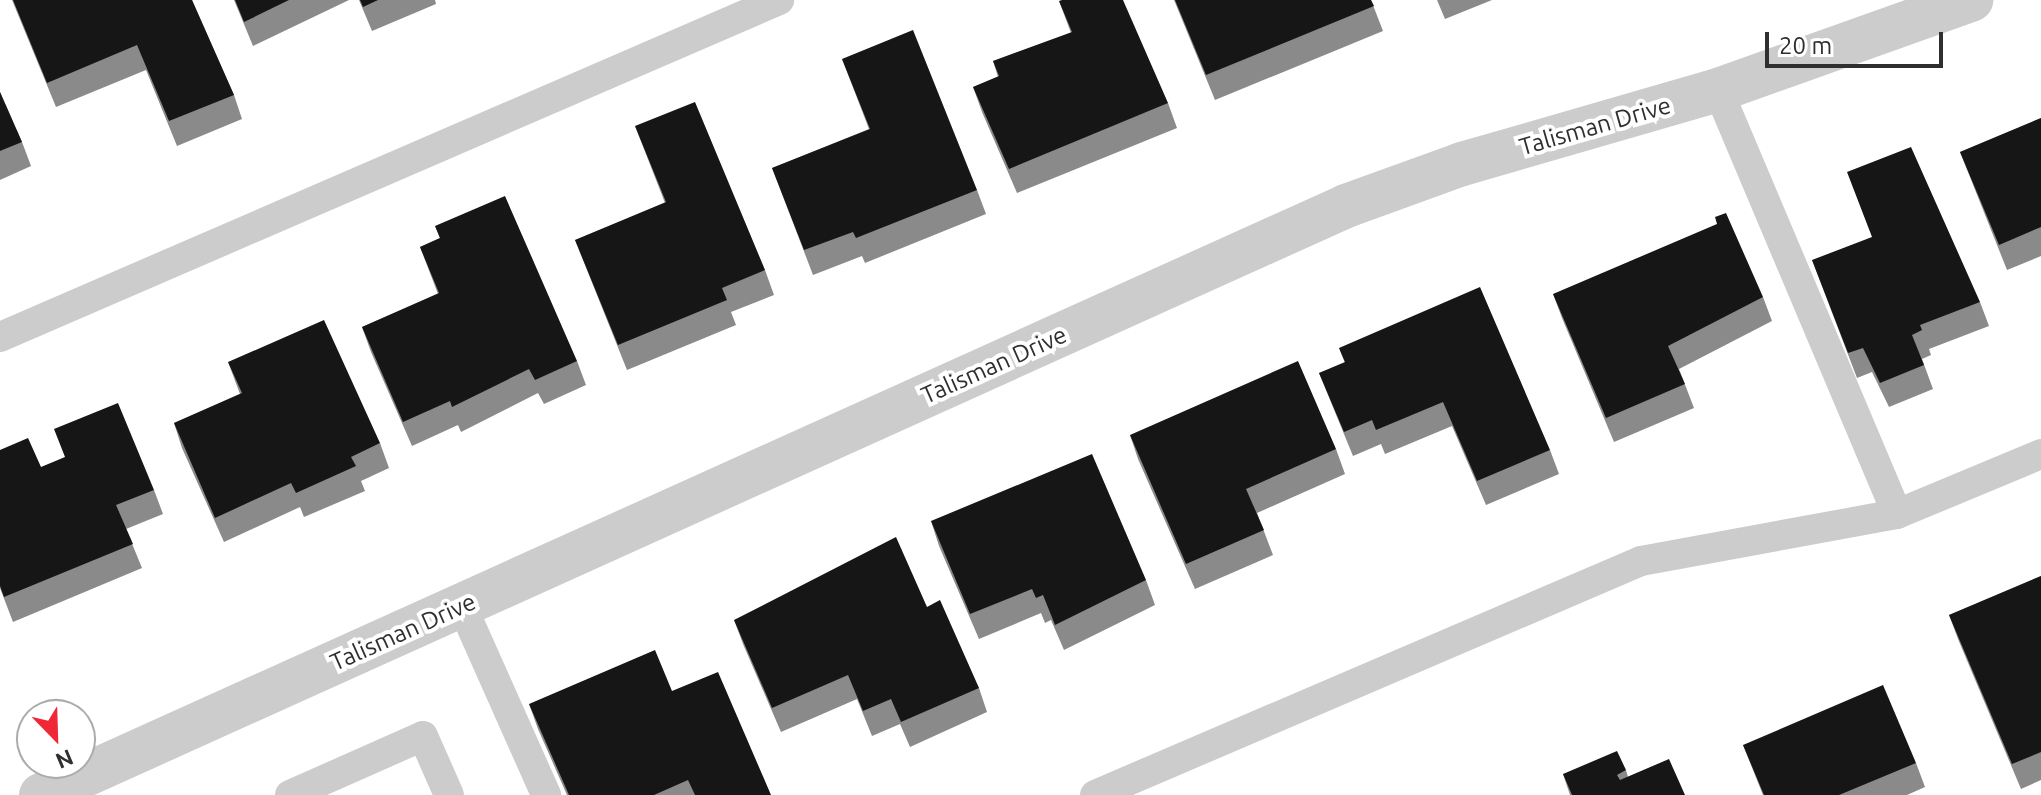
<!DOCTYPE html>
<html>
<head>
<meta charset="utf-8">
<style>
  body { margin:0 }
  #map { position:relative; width:2041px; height:795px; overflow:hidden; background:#fff; font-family:Ubuntu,sans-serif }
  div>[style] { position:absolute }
  .lane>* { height:30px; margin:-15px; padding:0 15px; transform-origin:15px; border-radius:15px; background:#ccc }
  .street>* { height:44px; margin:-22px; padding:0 22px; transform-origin:22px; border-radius:22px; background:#ccc }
  .wall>* { inset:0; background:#8a8a8a }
  .building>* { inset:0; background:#161616 }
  span { translate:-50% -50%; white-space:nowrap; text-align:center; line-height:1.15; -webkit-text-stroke:8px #fff; paint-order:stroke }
  .street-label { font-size:24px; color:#2f2f2f }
  .north { position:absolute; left:16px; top:699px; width:80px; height:80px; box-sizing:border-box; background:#fff; border:2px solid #acacac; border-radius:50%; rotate:157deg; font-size:22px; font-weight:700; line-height:32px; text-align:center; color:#2f2f2f }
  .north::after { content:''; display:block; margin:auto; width:28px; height:36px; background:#ef2737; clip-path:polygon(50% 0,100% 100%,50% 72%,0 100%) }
  .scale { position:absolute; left:1765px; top:32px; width:178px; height:36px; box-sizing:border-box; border:4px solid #2f2f2f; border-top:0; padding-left:10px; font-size:24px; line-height:28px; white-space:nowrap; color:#2f2f2f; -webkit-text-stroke:6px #fff; paint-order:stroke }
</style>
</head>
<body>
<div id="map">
  <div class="lane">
    <div style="left:1718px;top:90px;width:460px;rotate:67.1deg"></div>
    <div style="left:0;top:337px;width:849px;rotate:-23.39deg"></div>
    <div style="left:462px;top:606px;width:207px;rotate:66deg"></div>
    <div style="left:290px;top:795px;width:145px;rotate:-23.9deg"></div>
    <div style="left:423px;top:736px;width:64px;rotate:66.2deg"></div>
    <div style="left:1095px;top:795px;width:594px;rotate:-23.2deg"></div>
    <div style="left:1641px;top:561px;width:260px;rotate:-10.4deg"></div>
    <div style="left:1897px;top:514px;width:156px;rotate:-22.6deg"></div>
  </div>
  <div class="street">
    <div style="left:41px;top:795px;width:1432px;rotate:-24.29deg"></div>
    <div style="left:1346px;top:206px;width:123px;rotate:-19.9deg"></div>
    <div style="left:1462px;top:164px;width:266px;rotate:-16.1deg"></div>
    <div style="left:1718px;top:90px;width:269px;rotate:-19.6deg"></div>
  </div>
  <div class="wall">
    <div style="clip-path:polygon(12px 0,192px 0,234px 95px,242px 119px,177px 146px,146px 70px,56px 107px)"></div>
    <div style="clip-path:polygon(234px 0,349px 0,253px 46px)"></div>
    <div style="clip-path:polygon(359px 0,435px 0,436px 4px,372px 31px)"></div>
    <div style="clip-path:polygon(1174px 0,1371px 0,1383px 31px,1215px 100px)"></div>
    <div style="clip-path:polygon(1437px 0,1492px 0,1445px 19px)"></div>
    <div style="clip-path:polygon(1059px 1px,1168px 103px,1177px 128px,1017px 193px,982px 112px,973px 87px,998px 77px,993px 61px,1071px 33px)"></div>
    <div style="clip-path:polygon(842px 59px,977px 190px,986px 214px,865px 263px,862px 256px,813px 275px,772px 168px,869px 129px)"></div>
    <div style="clip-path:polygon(0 92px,22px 142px,31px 166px,0 180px)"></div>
    <div style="clip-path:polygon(2041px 118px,2041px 256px,2007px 270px,1960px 152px)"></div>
    <div style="clip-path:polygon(635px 126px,765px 270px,774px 295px,731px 312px,736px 325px,627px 370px,575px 240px,665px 203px)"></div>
    <div style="clip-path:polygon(435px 226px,577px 361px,586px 385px,544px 404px,538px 393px,461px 432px,458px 425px,412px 446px,371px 352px,362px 327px,438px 294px,420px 247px,440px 238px)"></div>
    <div style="clip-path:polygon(1812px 260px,1980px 302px,1989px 326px,1929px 349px,1931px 355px,1922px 359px,1933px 389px,1889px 407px,1872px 372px,1857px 378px)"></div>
    <div style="clip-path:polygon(1553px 294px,1763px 297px,1772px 321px,1679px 369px,1694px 408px,1614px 442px,1562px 318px)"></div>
    <div style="clip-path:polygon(1339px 348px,1550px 450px,1559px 474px,1486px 505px,1452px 426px,1385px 454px,1381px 444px,1353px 456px,1319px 373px,1345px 363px)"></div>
    <div style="clip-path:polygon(228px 362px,380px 443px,389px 468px,361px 481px,365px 491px,304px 517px,300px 507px,224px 542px,182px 448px,174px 423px,240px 394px)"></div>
    <div style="clip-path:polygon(1130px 435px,1336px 449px,1345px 474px,1257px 513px,1273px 555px,1195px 589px,1138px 459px)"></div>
    <div style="clip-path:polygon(41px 467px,154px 490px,163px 514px,126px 529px,142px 568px,13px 622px,0 588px)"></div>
    <div style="clip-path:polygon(931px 521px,1146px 580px,1155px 605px,1064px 650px,1051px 620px,1045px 623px,1041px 613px,979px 639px,939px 546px)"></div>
    <div style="clip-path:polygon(2041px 576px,2041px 780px,2021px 789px,1958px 639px,1949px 615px)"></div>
    <div style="clip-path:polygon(927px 607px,979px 688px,987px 712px,910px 747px,900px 724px,872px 736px,857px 699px,781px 732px,743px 644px,734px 620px)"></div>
    <div style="clip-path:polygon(529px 704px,771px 795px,567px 795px,538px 729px)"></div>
    <div style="clip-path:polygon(1743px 745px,1916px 763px,1925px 787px,1907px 795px,1763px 795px)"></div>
    <div style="clip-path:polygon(1626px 770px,1628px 777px,1685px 795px,1570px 795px,1563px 774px)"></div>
  </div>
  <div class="building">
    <div style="clip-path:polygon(13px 0,192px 0,234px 95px,169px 121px,137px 45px,47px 83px)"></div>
    <div style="clip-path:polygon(235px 0,289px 0,244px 22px)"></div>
    <div style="clip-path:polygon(360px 0,378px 0,363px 7px)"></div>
    <div style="clip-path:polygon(1062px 0,1123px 0,1168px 103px,1009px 169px,973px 87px,999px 76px,993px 61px,1072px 32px,1059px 1px)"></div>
    <div style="clip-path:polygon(1175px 0,1371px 0,1374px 6px,1206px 75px)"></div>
    <div style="clip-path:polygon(913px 30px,977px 190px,856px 238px,853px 232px,804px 250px,772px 168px,870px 129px,842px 59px)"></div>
    <div style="clip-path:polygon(0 92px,22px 142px,0 151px)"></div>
    <div style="clip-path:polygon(695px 102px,765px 270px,722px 288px,727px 300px,618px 345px,575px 240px,666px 202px,635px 126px)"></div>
    <div style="clip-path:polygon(2041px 118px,2041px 227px,1999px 245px,1960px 152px)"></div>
    <div style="clip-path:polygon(1911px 147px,1980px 302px,1920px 325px,1922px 330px,1912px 335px,1924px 365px,1880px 383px,1863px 348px,1848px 353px,1812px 260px,1872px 237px,1847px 172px)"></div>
    <div style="clip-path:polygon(505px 196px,577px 361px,535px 380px,529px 369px,452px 407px,450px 401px,403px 422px,362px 327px,439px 293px,420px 247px,440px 238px,435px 226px)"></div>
    <div style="clip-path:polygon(1726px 213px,1763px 297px,1668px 346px,1685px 384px,1606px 418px,1553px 294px,1717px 224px,1715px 217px)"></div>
    <div style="clip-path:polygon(1480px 287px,1550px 450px,1477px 481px,1443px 402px,1376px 430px,1372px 420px,1344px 432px,1319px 373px,1345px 362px,1339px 348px)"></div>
    <div style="clip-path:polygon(324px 320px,380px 443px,351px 457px,356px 466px,296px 493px,291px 483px,215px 518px,174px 423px,242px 393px,228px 362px)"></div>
    <div style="clip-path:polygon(1298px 361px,1336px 449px,1246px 489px,1264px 530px,1186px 564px,1130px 435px)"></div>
    <div style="clip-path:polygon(118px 403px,154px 490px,116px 505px,133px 544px,4px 597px,0 586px,0 450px,28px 438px,41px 467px,65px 457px,54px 429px)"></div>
    <div style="clip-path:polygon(1092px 454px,1146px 580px,1055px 625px,1043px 595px,1036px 598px,1032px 589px,970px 614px,931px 521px)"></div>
    <div style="clip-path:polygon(896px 537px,927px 607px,940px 600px,979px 688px,901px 722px,891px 699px,863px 711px,848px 675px,772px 708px,734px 620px)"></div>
    <div style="clip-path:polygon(2041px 576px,2041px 752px,2012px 764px,1949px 615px)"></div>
    <div style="clip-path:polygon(655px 650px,672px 691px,718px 672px,771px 795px,695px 795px,688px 780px,654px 795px,569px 795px,529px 704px)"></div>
    <div style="clip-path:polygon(1883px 685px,1916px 763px,1839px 795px,1764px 795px,1743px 745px)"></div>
    <div style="clip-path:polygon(1617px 751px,1626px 770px,1617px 775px,1620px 780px,1669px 759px,1685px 795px,1572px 795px,1563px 774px)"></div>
  </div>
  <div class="street-label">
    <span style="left:1595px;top:126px;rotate:-16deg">Talisman Drive</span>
    <span style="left:994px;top:365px;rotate:-24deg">Talisman Drive</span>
    <span style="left:403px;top:632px;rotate:-24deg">Talisman Drive</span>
  </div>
  <div class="north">N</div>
  <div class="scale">20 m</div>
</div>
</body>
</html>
